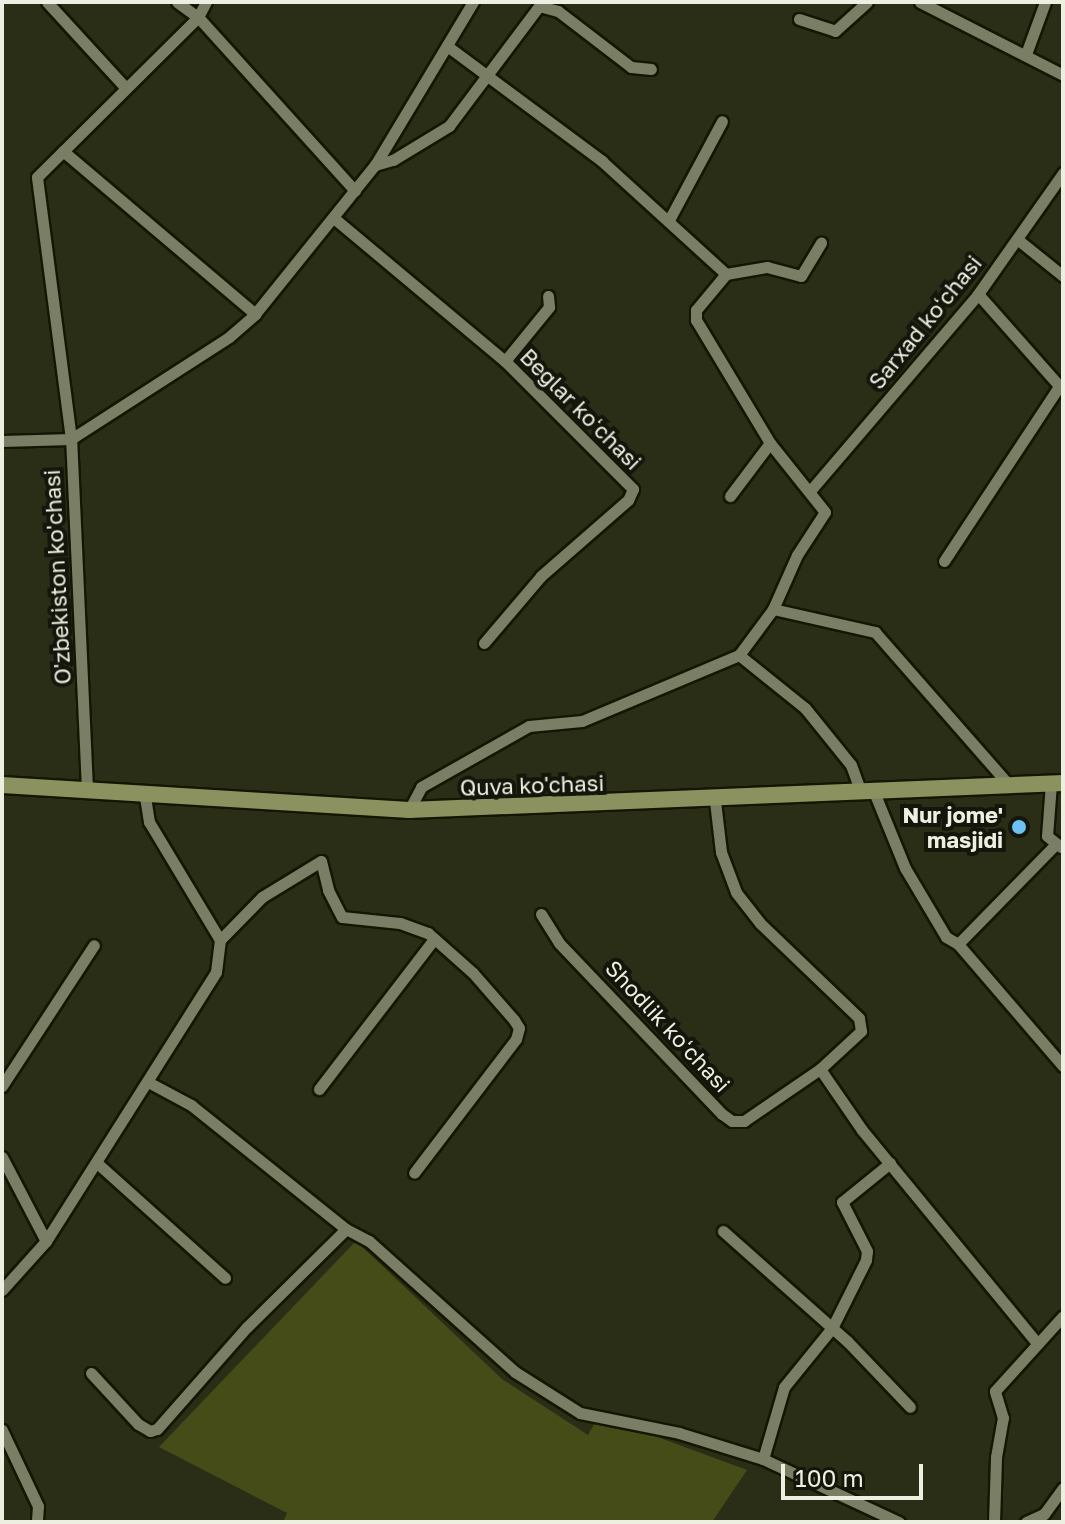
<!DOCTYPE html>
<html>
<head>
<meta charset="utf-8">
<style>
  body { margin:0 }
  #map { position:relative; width:1065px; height:1524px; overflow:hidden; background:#2b2e17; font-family:"Golos Text",sans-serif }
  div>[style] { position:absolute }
  .green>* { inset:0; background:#464c17 }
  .roads { filter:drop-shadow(2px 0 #141602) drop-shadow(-2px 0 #141602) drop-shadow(0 2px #141602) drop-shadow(0 -2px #141602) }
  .street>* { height:11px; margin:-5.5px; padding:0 5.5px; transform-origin:5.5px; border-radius:5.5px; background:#7a7e64 }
  .secondary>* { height:16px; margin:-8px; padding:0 8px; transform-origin:8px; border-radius:8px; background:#8b915f }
  .dots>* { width:22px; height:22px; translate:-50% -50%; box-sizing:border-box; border:4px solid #14150b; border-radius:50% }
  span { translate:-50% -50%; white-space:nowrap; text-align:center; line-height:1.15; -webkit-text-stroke:8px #14150b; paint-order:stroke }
  .street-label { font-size:22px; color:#edefe1 }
  .poi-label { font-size:22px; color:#edefe1; font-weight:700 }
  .right { translate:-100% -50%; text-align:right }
  .frame { position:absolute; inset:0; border:4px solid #edefe1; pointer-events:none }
  .scale { position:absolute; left:781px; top:1464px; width:142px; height:36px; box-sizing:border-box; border:4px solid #edefe1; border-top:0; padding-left:10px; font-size:24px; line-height:28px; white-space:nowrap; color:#edefe1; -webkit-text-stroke:6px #14150b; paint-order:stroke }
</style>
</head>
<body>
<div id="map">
  <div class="green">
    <div style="clip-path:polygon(356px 1241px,502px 1379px,588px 1435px,595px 1423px,644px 1432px,747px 1470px,712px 1522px,283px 1522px,287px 1513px,159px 1447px)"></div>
  </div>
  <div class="roads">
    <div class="street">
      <div style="left:47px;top:2px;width:115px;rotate:47.5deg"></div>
      <div style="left:177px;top:2px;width:26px;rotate:36deg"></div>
      <div style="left:198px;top:17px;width:234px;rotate:47.9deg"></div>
      <div style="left:920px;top:2px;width:161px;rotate:27deg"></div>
      <div style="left:799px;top:19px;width:38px;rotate:18deg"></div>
      <div style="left:835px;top:31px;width:43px;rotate:-42.2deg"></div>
      <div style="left:1026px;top:54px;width:55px;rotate:-69.9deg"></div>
      <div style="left:63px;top:151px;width:252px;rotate:40.3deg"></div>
      <div style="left:375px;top:165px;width:19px;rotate:-16deg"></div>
      <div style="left:393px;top:160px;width:66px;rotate:-31.3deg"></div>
      <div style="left:449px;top:126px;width:150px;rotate:-53.1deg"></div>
      <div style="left:539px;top:6px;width:20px;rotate:15deg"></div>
      <div style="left:558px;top:11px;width:92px;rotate:37.5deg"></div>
      <div style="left:631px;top:67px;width:20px;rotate:6deg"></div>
      <div style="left:335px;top:219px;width:222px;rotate:39.9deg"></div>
      <div style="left:505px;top:361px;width:181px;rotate:45deg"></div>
      <div style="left:633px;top:489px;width:12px;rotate:114deg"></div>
      <div style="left:628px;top:500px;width:116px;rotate:138.9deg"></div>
      <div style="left:541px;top:576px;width:88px;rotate:130.4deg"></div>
      <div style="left:669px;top:220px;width:112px;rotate:-61.8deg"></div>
      <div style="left:1017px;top:239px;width:59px;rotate:38.8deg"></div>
      <div style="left:726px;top:274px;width:42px;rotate:-9.7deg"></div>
      <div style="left:767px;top:267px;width:35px;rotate:15deg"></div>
      <div style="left:801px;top:276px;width:39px;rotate:-59deg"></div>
      <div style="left:978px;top:294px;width:127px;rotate:48.5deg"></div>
      <div style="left:505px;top:361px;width:70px;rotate:-50.8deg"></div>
      <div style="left:549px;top:307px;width:11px;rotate:-95deg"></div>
      <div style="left:2px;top:441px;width:69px;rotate:-1.7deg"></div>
      <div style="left:71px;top:439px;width:264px;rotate:-97.4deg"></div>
      <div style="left:37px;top:177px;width:227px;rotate:-44.8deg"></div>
      <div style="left:198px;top:17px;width:17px;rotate:-62deg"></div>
      <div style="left:810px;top:491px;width:259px;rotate:-49.5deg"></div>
      <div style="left:978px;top:294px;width:148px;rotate:-54.9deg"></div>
      <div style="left:730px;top:496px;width:66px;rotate:-53deg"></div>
      <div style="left:944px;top:561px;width:211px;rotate:-56.6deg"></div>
      <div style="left:773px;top:609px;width:105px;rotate:12.7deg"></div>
      <div style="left:875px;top:632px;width:202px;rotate:48.8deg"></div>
      <div style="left:739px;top:655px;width:85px;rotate:38.8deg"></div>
      <div style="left:805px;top:708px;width:73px;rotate:51.1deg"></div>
      <div style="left:851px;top:765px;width:29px;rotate:70deg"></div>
      <div style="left:1051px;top:783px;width:53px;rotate:94.3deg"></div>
      <div style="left:1047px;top:836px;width:18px;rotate:38deg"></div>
      <div style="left:87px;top:789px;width:350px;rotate:-92.6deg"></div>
      <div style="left:71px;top:439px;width:188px;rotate:-32.8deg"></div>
      <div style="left:229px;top:337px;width:35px;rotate:-41deg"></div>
      <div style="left:255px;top:314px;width:191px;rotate:-51.2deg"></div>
      <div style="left:375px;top:165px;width:190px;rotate:-59deg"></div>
      <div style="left:874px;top:792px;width:82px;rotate:67.8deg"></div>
      <div style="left:905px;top:868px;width:80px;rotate:59.3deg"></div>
      <div style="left:946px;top:937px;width:14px;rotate:30deg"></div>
      <div style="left:958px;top:944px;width:161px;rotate:49.3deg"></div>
      <div style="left:409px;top:810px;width:26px;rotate:-62deg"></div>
      <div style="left:421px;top:787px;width:124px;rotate:-29.5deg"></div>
      <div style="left:529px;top:726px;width:53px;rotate:-5.4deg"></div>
      <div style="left:582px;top:721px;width:170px;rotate:-22.8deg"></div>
      <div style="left:739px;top:655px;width:57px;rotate:-53.5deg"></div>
      <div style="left:773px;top:609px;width:59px;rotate:-66deg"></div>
      <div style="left:797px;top:555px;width:51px;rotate:-56.9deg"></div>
      <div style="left:825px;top:512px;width:88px;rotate:-128.6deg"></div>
      <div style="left:770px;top:443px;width:144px;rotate:-121deg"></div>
      <div style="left:696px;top:320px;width:10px;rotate:-90deg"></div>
      <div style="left:696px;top:310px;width:47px;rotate:-50.2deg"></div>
      <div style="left:726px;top:274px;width:168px;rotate:-137.7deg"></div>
      <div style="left:602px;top:161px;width:193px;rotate:-143.4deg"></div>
      <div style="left:541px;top:914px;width:34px;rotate:58deg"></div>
      <div style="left:559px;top:943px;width:236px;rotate:46.4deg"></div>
      <div style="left:722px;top:1114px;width:12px;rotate:35deg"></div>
      <div style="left:732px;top:1121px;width:12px"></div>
      <div style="left:744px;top:1121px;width:92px;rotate:-34.4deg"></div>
      <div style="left:820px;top:1069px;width:56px;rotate:-42.8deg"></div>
      <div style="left:861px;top:1031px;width:13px;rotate:-99deg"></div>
      <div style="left:859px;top:1018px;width:137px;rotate:-136.2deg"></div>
      <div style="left:760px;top:923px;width:39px;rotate:-128deg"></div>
      <div style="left:736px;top:892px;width:43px;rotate:-110.6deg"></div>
      <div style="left:721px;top:852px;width:51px;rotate:-96.7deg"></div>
      <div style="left:220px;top:940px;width:60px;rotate:-45.7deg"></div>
      <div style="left:262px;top:897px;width:69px;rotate:-31.4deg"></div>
      <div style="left:321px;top:861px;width:30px;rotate:76deg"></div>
      <div style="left:328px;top:890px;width:30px;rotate:63deg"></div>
      <div style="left:342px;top:917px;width:58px;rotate:5.9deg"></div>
      <div style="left:400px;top:923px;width:30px;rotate:20deg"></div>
      <div style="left:428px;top:933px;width:60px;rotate:41.6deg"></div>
      <div style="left:473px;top:973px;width:62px;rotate:48.9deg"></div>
      <div style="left:514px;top:1020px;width:9px;rotate:58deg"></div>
      <div style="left:519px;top:1028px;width:11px;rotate:105deg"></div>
      <div style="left:516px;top:1039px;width:168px;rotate:127.3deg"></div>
      <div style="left:958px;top:944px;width:140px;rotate:-45.6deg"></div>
      <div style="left:820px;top:1069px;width:74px;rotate:55.5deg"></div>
      <div style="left:862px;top:1130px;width:276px;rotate:50.6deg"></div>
      <div style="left:148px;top:1082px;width:49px;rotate:28.1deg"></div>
      <div style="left:191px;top:1105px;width:198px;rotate:38.7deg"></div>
      <div style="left:2px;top:1086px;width:168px;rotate:-56.9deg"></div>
      <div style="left:319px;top:1089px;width:189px;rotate:-52.5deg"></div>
      <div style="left:2px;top:1157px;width:95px;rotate:62.4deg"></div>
      <div style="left:46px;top:1241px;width:66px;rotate:131.9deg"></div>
      <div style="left:97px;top:1163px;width:172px;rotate:41.9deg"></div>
      <div style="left:723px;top:1231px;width:166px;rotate:41.6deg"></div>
      <div style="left:847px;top:1341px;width:91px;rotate:46.3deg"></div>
      <div style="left:46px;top:1241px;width:318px;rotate:-57.7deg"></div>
      <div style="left:216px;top:972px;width:32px;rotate:-83deg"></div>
      <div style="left:220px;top:940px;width:138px;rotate:-121deg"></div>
      <div style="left:149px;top:822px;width:31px;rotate:-99deg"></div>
      <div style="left:91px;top:1373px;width:69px;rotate:47.3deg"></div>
      <div style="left:138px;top:1424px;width:14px;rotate:30deg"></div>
      <div style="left:150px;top:1431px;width:7px;rotate:-16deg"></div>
      <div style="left:157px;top:1429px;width:136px;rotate:-48.6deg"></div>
      <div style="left:247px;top:1327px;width:139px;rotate:-44.7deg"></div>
      <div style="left:346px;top:1229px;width:26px;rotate:28deg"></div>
      <div style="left:369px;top:1241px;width:196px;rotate:41.9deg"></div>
      <div style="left:515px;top:1372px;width:77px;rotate:32.2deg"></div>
      <div style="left:580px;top:1413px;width:101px;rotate:11.4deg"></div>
      <div style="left:679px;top:1433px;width:88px;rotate:17.2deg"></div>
      <div style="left:763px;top:1459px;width:150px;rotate:24.9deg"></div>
      <div style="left:2px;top:1430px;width:84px;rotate:64.7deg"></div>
      <div style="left:38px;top:1506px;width:16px;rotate:94deg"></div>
      <div style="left:763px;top:1459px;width:75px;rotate:-73.7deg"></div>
      <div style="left:784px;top:1387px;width:76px;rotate:-50.9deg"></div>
      <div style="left:832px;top:1328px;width:76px;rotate:-63.4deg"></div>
      <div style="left:866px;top:1260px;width:9px;rotate:-84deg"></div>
      <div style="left:867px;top:1251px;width:55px;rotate:-117deg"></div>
      <div style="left:842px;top:1202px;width:62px;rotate:-39.1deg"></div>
      <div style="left:994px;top:1522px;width:65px;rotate:-88.2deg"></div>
      <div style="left:996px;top:1457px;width:40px;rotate:-80deg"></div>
      <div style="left:1003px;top:1418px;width:28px;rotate:-107deg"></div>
      <div style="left:995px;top:1391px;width:101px;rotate:-47.8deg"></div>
      <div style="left:1026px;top:1522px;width:20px;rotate:-24deg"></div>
      <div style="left:1044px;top:1514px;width:32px;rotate:-54deg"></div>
    </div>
    <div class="secondary">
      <div style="left:2px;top:785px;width:408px;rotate:3.5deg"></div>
      <div style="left:409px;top:810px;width:655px;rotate:-2.36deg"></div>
    </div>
  </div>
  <div class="dots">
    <div style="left:1019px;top:827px;background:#6dc2f3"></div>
  </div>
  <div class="street-label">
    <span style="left:925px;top:322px;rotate:-51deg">Sarxad koʻchasi</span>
    <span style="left:581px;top:409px;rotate:45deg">Beglar koʻchasi</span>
    <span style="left:57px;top:577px;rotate:-93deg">O'zbekiston ko'chasi</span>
    <span style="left:532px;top:785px;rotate:-2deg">Quva ko'chasi</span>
    <span style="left:668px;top:1026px;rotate:47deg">Shodlik koʻchasi</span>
  </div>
  <div class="poi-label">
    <span class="right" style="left:1003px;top:827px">Nur jome'<br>masjidi</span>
  </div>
  <div class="frame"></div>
  <div class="scale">100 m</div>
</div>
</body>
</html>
